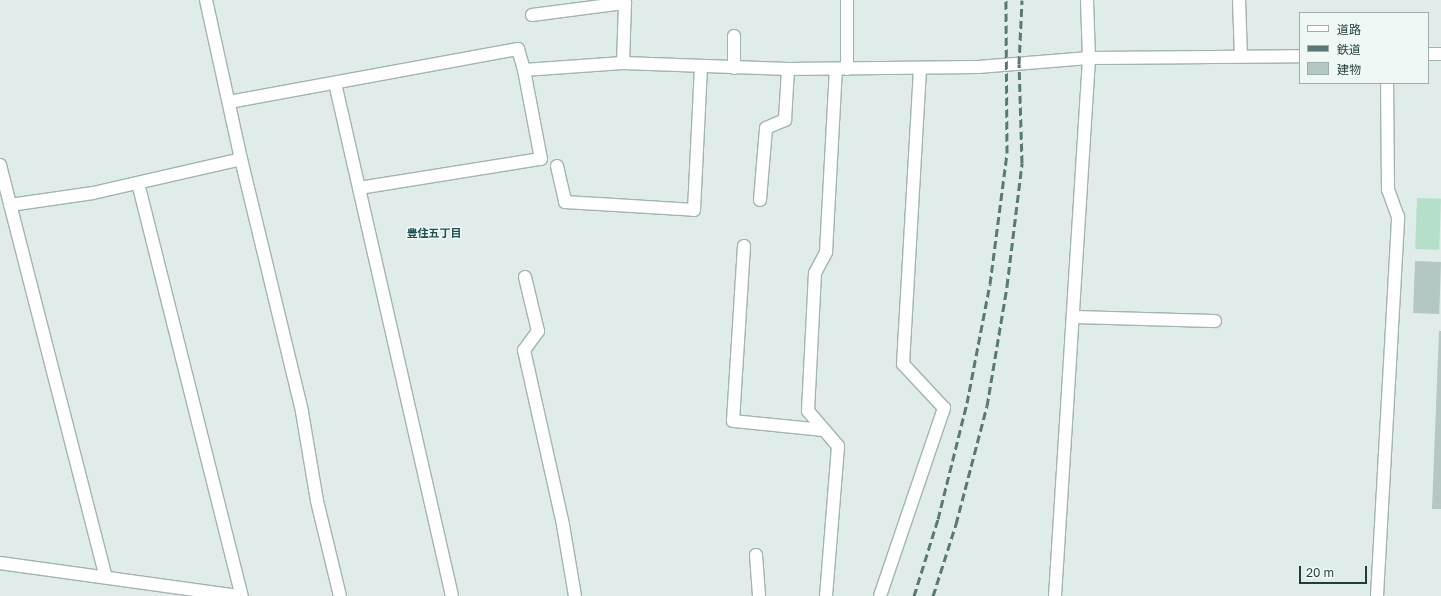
<!DOCTYPE html>
<html>
<head>
<meta charset="utf-8">
<style>
  body { margin:0 }
  #map { position:relative; width:1441px; height:596px; overflow:hidden; background:#dfece9; font-family:"Golos Text","Noto Sans JP",sans-serif }
  div>[style] { position:absolute }
  .green>* { inset:0; background:#b6dfc9; transform-origin:0 0 }
  .building>* { inset:0; background:#b4c7c2; transform-origin:0 0 }
  .roads { filter:drop-shadow(1px 0 #a2b4b1) drop-shadow(-1px 0 #a2b4b1) drop-shadow(0 1px #a2b4b1) drop-shadow(0 -1px #a2b4b1) }
  .minor>* { height:12px; margin:-6px; padding:0 6px; transform-origin:6px; border-radius:6px; background:#fff }
  .rail>* { height:3px; margin-top:-1.5px; transform-origin:0; background:repeating-linear-gradient(90deg,#597977 0 8px,transparent 0 12px) }
  span { translate:-50% -50%; white-space:nowrap; text-align:center; line-height:1.15; -webkit-text-stroke:3px #f0f8f6; paint-order:stroke }
  .neighbourhood-label { font-size:11px; color:#19514e; font-weight:700 }
  .legend { position:absolute; left:1299px; top:12px; width:130px; height:72px; box-sizing:border-box; background:#f0f8f6; border:1px solid #9cadab; margin:0; padding:5px 7px; list-style:none; font-size:12px; color:#1f3d3b }
  .legend li { display:flex; align-items:center; gap:8px; height:20px }
  .legend b { width:20px; border:1px solid #9cadab }
  .scale { position:absolute; left:1299px; top:566px; width:68px; height:18px; box-sizing:border-box; border:2px solid #1f3d3b; border-top:0; padding-left:5px; font-size:12px; line-height:14px; white-space:nowrap; color:#1f3d3b; -webkit-text-stroke:3px #f0f8f6; paint-order:stroke }
</style>
</head>
<body>
<div id="map">
  <div class="green">
    <div style="left:1417px;top:198px;width:24px;height:51px;rotate:2deg"></div>
  </div>
  <div class="building">
    <div style="left:1415px;top:261px;width:26px;height:52px;rotate:2deg"></div>
    <div style="clip-path:polygon(1439px 331px,1441px 331px,1441px 509px,1432px 509px)"></div>
  </div>
  <div class="roads">
    <div class="minor">
      <div style="left:206px;top:0;width:163px;rotate:77.6deg"></div>
      <div style="left:241px;top:159px;width:260px;rotate:76.4deg"></div>
      <div style="left:302px;top:412px;width:90px;rotate:80.4deg"></div>
      <div style="left:317px;top:501px;width:98px;rotate:76.4deg"></div>
      <div style="left:847px;top:0;width:69px;rotate:90deg"></div>
      <div style="left:1239px;top:0;width:56px;rotate:88deg"></div>
      <div style="left:532px;top:15px;width:94px;rotate:-7.4deg"></div>
      <div style="left:625px;top:3px;width:60px;rotate:91.9deg"></div>
      <div style="left:1428px;top:54px;width:13px"></div>
      <div style="left:734px;top:68px;width:32px;rotate:-90deg"></div>
      <div style="left:335px;top:83px;width:526px;rotate:77.15deg"></div>
      <div style="left:229px;top:102px;width:294px;rotate:-10.4deg"></div>
      <div style="left:518px;top:49px;width:22px;rotate:74deg"></div>
      <div style="left:0;top:165px;width:425px;rotate:75.6deg"></div>
      <div style="left:557px;top:166px;width:37px;rotate:77deg"></div>
      <div style="left:565px;top:202px;width:129px;rotate:3.5deg"></div>
      <div style="left:694px;top:210px;width:143px;rotate:-87.2deg"></div>
      <div style="left:138px;top:183px;width:426px;rotate:75.9deg"></div>
      <div style="left:359px;top:188px;width:184px;rotate:-9.1deg"></div>
      <div style="left:541px;top:159px;width:91px;rotate:-100.8deg"></div>
      <div style="left:524px;top:70px;width:99px;rotate:-4deg"></div>
      <div style="left:623px;top:63px;width:165px;rotate:2.1deg"></div>
      <div style="left:788px;top:69px;width:190px;rotate:-0.6deg"></div>
      <div style="left:978px;top:67px;width:111px;rotate:-4.6deg"></div>
      <div style="left:1089px;top:58px;width:211px;rotate:-0.5deg"></div>
      <div style="left:760px;top:200px;width:72px;rotate:-85.2deg"></div>
      <div style="left:766px;top:128px;width:21px;rotate:-23deg"></div>
      <div style="left:785px;top:120px;width:51px;rotate:-86.6deg"></div>
      <div style="left:10px;top:205px;width:84px;rotate:-8.2deg"></div>
      <div style="left:93px;top:193px;width:152px;rotate:-12.9deg"></div>
      <div style="left:744px;top:246px;width:175px;rotate:93.6deg"></div>
      <div style="left:733px;top:421px;width:90px;rotate:5.7deg"></div>
      <div style="left:525px;top:277px;width:56px;rotate:76.5deg"></div>
      <div style="left:538px;top:331px;width:24px;rotate:126deg"></div>
      <div style="left:524px;top:350px;width:179px;rotate:77.4deg"></div>
      <div style="left:563px;top:525px;width:72px;rotate:80.4deg"></div>
      <div style="left:1073px;top:317px;width:142px;rotate:1.6deg"></div>
      <div style="left:756px;top:555px;width:41px;rotate:85.8deg"></div>
      <div style="left:0;top:563px;width:240px;rotate:7.9deg"></div>
      <div style="left:826px;top:596px;width:150px;rotate:-85.4deg"></div>
      <div style="left:838px;top:446px;width:46px;rotate:-130.6deg"></div>
      <div style="left:808px;top:411px;width:138px;rotate:-87.1deg"></div>
      <div style="left:815px;top:273px;width:24px;rotate:-62deg"></div>
      <div style="left:826px;top:252px;width:182px;rotate:-86.9deg"></div>
      <div style="left:880px;top:596px;width:199px;rotate:-71.2deg"></div>
      <div style="left:944px;top:408px;width:60px;rotate:-133deg"></div>
      <div style="left:903px;top:364px;width:296px;rotate:-86.7deg"></div>
      <div style="left:1055px;top:596px;width:539px;rotate:-86.38deg"></div>
      <div style="left:1089px;top:58px;width:58px;rotate:-92deg"></div>
      <div style="left:1377px;top:596px;width:380px;rotate:-86.8deg"></div>
      <div style="left:1398px;top:217px;width:29px;rotate:-110deg"></div>
      <div style="left:1388px;top:190px;width:107px;rotate:-90.5deg"></div>
    </div>
  </div>
  <div class="rail">
    <div style="left:914px;top:596px;width:81px;rotate:-72.7deg"></div>
    <div style="left:938px;top:519px;width:120px;rotate:-76deg"></div>
    <div style="left:967px;top:403px;width:121px;rotate:-79.1deg"></div>
    <div style="left:990px;top:284px;width:132px;rotate:-82.6deg"></div>
    <div style="left:1007px;top:153px;width:153px;rotate:-90.4deg"></div>
    <div style="left:933px;top:596px;width:76px;rotate:-72.3deg"></div>
    <div style="left:956px;top:524px;width:122px;rotate:-75.3deg"></div>
    <div style="left:987px;top:406px;width:122px;rotate:-80.5deg"></div>
    <div style="left:1007px;top:286px;width:124px;rotate:-83deg"></div>
    <div style="left:1022px;top:163px;width:99px;rotate:-91.7deg"></div>
    <div style="left:1019px;top:64px;width:64px;rotate:-87.3deg"></div>
  </div>
  <div class="neighbourhood-label">
    <span style="left:434px;top:233px">豊住五丁目</span>
  </div>
  <ul class="legend">
  <li><b style="height:5px;background:#fff"></b>道路</li>
  <li><b style="height:5px;background:#597977"></b>鉄道</li>
  <li><b style="height:11px;background:#b4c7c2"></b>建物</li>
  </ul>
  <div class="scale">20 m</div>
</div>
</body>
</html>
